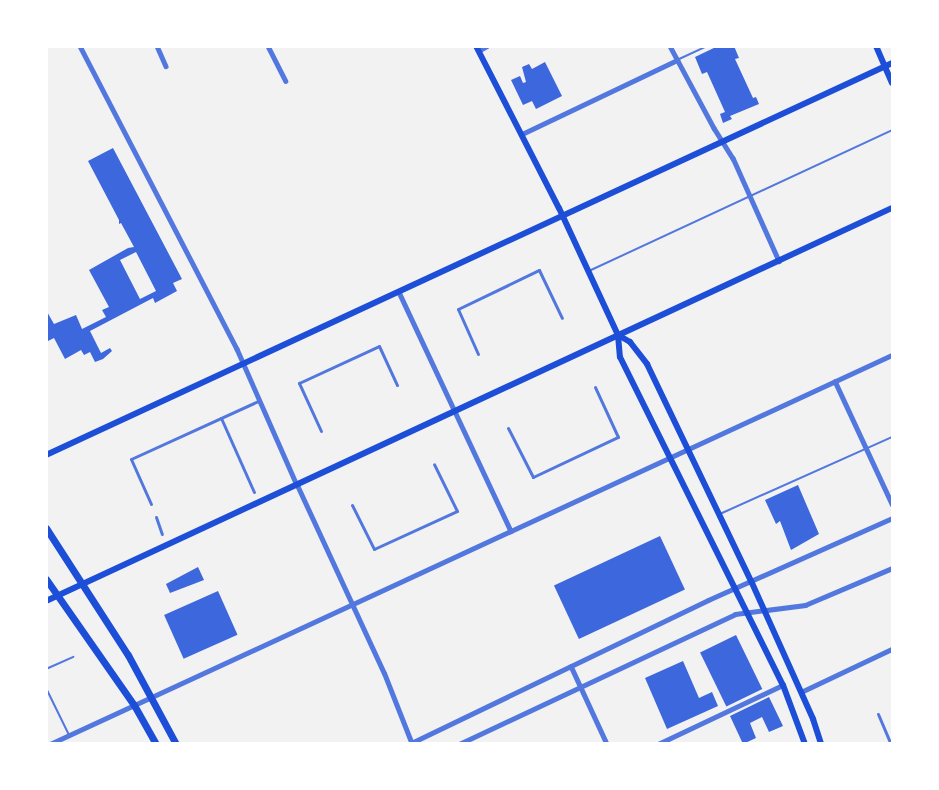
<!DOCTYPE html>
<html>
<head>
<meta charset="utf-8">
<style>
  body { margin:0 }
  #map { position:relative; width:939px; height:790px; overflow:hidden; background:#f2f2f2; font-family:"Nunito Sans",sans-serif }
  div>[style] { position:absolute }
  .building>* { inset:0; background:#3d67dc; transform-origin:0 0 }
  .service>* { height:2px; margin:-1px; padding:0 1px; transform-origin:1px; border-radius:1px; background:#5277de }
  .pedestrian>* { height:3px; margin:-1.5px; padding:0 1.5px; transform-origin:1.5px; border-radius:1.5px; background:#5277de }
  .minor>* { height:4.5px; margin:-2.25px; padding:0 2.25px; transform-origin:2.25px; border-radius:2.25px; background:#5277de }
  .tertiary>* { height:5px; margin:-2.5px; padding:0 2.5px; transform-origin:2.5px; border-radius:2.5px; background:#5277de }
  .secondary>* { height:6px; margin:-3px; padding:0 3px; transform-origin:3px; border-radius:3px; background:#1d4ed8 }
  .primary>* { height:7px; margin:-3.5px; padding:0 3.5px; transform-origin:3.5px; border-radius:3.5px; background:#1d4ed8 }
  span { translate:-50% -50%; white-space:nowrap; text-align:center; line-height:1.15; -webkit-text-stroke:4.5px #fff; paint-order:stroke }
  .frame { position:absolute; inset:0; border:48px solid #fff; pointer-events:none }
</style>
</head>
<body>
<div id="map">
  <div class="building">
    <div style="clip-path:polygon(718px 46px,734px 46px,739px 58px,735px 59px,753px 98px,756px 97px,759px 104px,730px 116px,732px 119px,723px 123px,720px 114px,725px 112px,707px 72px,702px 74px,695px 57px)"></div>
    <div style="clip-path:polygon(545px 62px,562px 96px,536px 109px,532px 101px,523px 105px,511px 80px,520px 76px,523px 83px,526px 82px,522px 67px,529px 64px,532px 69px)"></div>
    <div style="clip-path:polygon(evenodd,113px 148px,182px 279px,173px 283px,177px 291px,155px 303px,153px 298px,90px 331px,101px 353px,110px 348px,112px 351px,103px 359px,95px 362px,90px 352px,84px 355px,81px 350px,65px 359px,54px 338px,46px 342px,46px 310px,54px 324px,76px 315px,82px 329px,106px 317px,102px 310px,109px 307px,89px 270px,128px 248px,134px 247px,121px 223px,119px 224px,119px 220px,88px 161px,113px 148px,136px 252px,156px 291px,140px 299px,120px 260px,136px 252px)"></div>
    <div style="clip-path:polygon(798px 485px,819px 534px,791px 550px,780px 521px,776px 524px,765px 500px)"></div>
    <div style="left:660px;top:536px;width:59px;height:117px;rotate:65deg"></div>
    <div style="clip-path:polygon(198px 567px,204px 580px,170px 593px,166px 584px)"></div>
    <div style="left:218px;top:591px;width:48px;height:59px;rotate:66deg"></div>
    <div style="left:736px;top:635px;width:60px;height:40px;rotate:64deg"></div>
    <div style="clip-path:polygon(683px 661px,699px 698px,712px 692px,718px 706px,667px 729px,645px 678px)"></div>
    <div style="clip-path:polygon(769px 697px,783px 726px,769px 732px,762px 717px,750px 723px,756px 738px,743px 744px,730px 716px)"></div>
  </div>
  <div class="service">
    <div style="left:677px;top:60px;width:33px;rotate:-25deg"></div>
    <div style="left:591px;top:270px;width:332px;rotate:-24.9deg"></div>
    <div style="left:722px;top:513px;width:186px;rotate:-24.1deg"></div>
    <div style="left:46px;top:669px;width:30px;rotate:-24deg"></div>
    <div style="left:46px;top:688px;width:52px;rotate:63.9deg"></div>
  </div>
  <div class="pedestrian">
    <div style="left:478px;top:354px;width:49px;rotate:-114deg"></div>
    <div style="left:458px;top:309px;width:90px;rotate:-25.7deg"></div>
    <div style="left:539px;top:270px;width:53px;rotate:64.4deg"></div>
    <div style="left:221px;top:418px;width:81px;rotate:66deg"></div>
    <div style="left:508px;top:428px;width:55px;rotate:63deg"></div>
    <div style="left:533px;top:477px;width:94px;rotate:-25.2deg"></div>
    <div style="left:618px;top:437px;width:55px;rotate:-114.7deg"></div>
    <div style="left:321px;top:431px;width:53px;rotate:-114.6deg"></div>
    <div style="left:299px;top:383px;width:88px;rotate:-24.8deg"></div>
    <div style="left:379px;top:346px;width:43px;rotate:65.2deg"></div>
    <div style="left:151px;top:504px;width:49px;rotate:-114deg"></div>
    <div style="left:131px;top:459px;width:140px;rotate:-24.5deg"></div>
    <div style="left:352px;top:505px;width:49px;rotate:63.4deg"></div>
    <div style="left:374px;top:549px;width:91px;rotate:-24.6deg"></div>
    <div style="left:457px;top:511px;width:52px;rotate:-116.1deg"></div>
    <div style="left:156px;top:517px;width:18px;rotate:71deg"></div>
    <div style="left:878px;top:714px;width:33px;rotate:67deg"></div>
  </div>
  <div class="minor">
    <div style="left:80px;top:46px;width:341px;rotate:62.6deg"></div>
    <div style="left:237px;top:349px;width:149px;rotate:66.2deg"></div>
    <div style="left:157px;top:46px;width:22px;rotate:66deg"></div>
    <div style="left:268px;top:46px;width:39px;rotate:63deg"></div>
    <div style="left:670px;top:46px;width:93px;rotate:61.8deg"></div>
    <div style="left:714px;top:128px;width:36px;rotate:58deg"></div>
    <div style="left:733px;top:158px;width:113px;rotate:65.9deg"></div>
    <div style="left:478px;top:51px;width:10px;rotate:-29deg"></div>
    <div style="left:522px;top:134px;width:172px;rotate:-25.5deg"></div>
    <div style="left:399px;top:292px;width:264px;rotate:64.9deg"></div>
    <div style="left:835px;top:381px;width:136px;rotate:65.1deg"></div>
    <div style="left:571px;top:666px;width:86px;rotate:65.2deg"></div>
    <div style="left:801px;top:692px;width:101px;rotate:-25.3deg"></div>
    <div style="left:50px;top:744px;width:928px;rotate:-24.8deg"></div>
    <div style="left:658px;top:744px;width:138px;rotate:-25.3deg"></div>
  </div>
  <div class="tertiary">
    <div style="left:297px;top:485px;width:207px;rotate:65.2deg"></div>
    <div style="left:384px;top:673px;width:76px;rotate:68.5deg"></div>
    <div style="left:409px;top:744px;width:332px;rotate:-25.7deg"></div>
    <div style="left:708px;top:600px;width:201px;rotate:-24deg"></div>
    <div style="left:459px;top:744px;width:305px;rotate:-25.2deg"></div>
    <div style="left:735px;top:614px;width:71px;rotate:-7.3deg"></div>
    <div style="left:805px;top:605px;width:95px;rotate:-23deg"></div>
  </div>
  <div class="secondary">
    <div style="left:476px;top:46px;width:182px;rotate:62.9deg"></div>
    <div style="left:559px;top:208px;width:140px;rotate:65.1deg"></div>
    <div style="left:618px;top:335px;width:22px;rotate:85deg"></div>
    <div style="left:620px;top:357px;width:366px;rotate:63.6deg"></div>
    <div style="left:783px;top:685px;width:63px;rotate:69.6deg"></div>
    <div style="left:876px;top:46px;width:40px;rotate:66.6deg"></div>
    <div style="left:618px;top:335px;width:14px;rotate:30deg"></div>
    <div style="left:630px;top:342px;width:28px;rotate:52deg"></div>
    <div style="left:647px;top:364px;width:243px;rotate:64.4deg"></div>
    <div style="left:752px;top:583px;width:149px;rotate:65.8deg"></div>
    <div style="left:813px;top:719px;width:26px;rotate:72deg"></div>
    <div style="left:46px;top:455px;width:932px;rotate:-24.86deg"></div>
    <div style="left:46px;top:601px;width:933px;rotate:-24.92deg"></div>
  </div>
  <div class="primary">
    <div style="left:46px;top:528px;width:151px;rotate:57.2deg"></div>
    <div style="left:128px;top:655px;width:101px;rotate:61.7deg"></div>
    <div style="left:46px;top:579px;width:154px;rotate:55.1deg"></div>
    <div style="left:134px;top:705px;width:45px;rotate:60.6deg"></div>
  </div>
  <div class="frame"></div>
</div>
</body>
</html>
